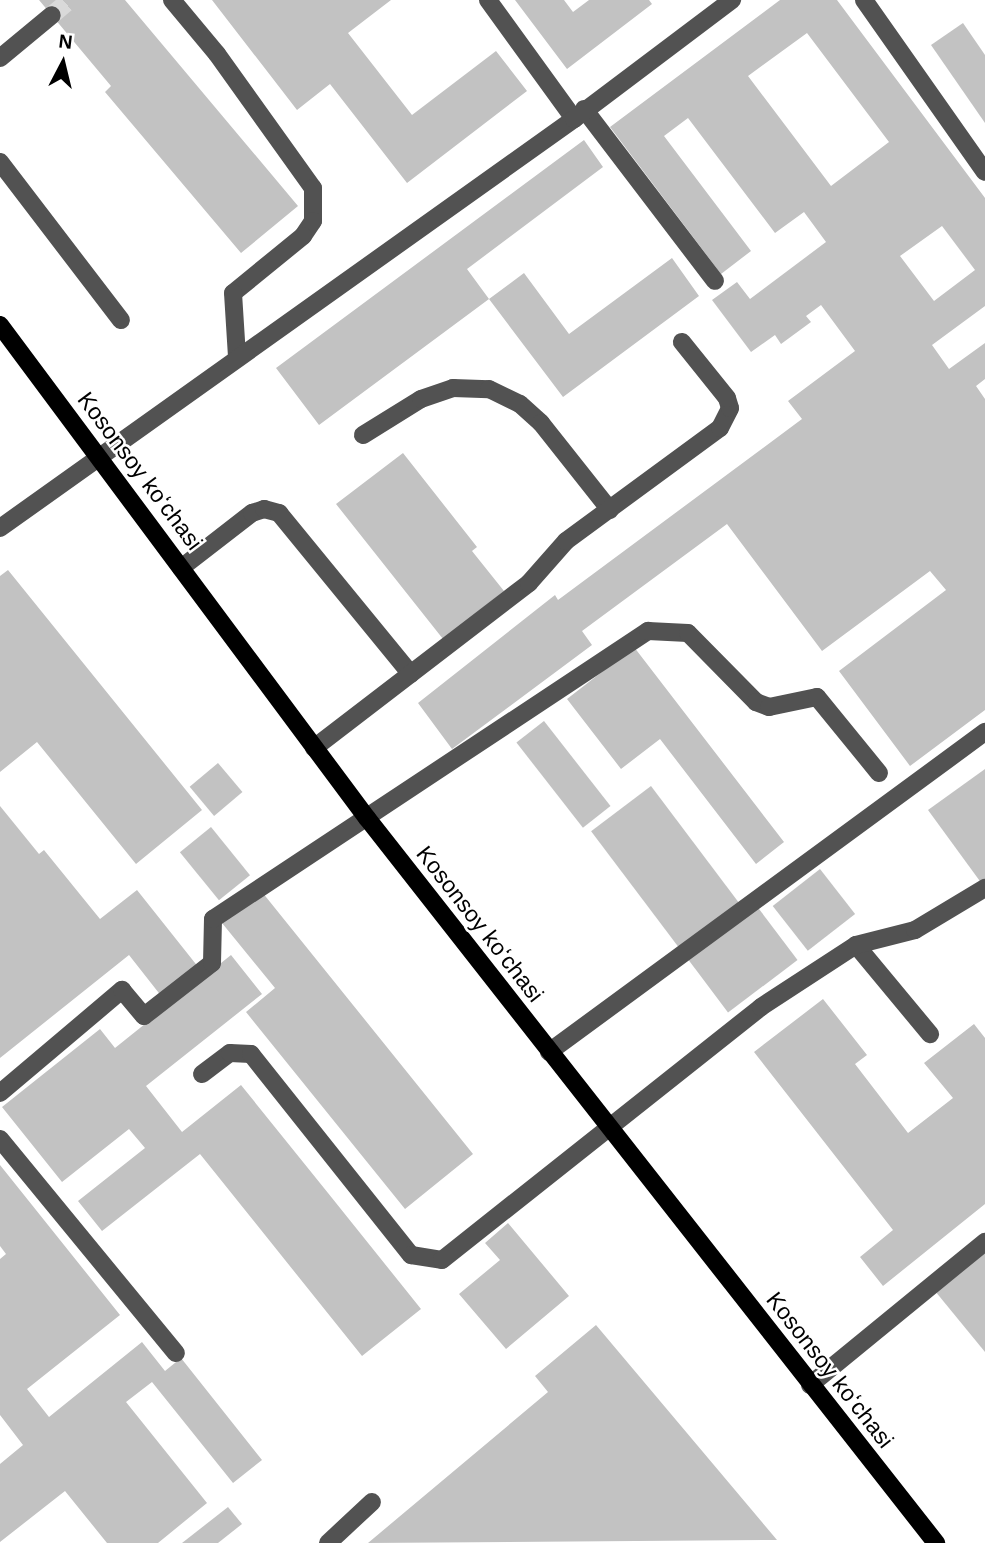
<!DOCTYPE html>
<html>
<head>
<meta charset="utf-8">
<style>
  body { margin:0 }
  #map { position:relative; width:985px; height:1543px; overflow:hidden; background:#fff; font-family:Arial,sans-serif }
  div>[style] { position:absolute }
  .building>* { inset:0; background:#c2c2c2; transform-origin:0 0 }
  .minor-tunnel>* { height:18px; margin-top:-9px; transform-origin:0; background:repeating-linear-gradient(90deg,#d9d9d9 0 18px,transparent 0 27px) }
  .minor>* { height:18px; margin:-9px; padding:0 9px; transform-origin:9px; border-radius:9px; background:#525252 }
  .major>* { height:18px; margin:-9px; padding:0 9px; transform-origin:9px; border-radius:9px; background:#000 }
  span { translate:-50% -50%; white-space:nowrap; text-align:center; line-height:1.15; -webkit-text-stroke:5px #fff; paint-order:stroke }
  .street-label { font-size:23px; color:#000 }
  .north { position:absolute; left:28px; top:28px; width:70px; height:70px; -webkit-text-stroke:5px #fff; paint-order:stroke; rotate:7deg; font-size:19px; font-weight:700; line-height:28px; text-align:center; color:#000 }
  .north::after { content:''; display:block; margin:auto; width:24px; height:32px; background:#000; clip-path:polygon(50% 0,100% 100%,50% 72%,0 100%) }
</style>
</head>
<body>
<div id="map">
  <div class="building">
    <div style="clip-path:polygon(39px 0,125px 0,298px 206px,241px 253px,105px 92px,111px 86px)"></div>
    <div style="clip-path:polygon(212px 0,391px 0,348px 33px,412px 115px,496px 51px,527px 91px,407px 183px,330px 84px,297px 110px)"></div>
    <div style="clip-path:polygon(515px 0,564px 0,573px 12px,589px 0,649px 0,652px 4px,567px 69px)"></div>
    <div style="clip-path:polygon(evenodd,780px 0,837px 0,985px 198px,985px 306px,932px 345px,949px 369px,985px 343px,985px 379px,976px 386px,985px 399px,985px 710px,910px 766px,839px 671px,946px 590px,930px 571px,822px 651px,727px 524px,582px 631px,592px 645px,452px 749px,418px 703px,555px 595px,558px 600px,802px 419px,788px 401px,855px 351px,821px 305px,806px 316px,811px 322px,781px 344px,775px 335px,751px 352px,712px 300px,737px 282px,750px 299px,826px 242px,804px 212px,775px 233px,688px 118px,664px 136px,751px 251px,721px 274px,610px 127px,780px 0,807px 33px,889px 142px,831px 186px,748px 76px,807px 33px,780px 0,942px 226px,975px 270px,934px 301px,900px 256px,942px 226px)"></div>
    <div style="clip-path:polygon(963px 23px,985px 55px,985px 123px,931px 45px)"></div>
    <div style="clip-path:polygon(584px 140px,603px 167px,467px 269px,489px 299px,319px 425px,276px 368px)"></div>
    <div style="clip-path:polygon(672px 258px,699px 296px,563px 397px,489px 299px,524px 273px,569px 334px)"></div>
    <div style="clip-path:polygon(403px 453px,477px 547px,472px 551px,504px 591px,443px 639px,336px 504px)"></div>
    <div style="clip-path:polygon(8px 570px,202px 810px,136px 864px,37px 742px,0 772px,0 576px)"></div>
    <div style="clip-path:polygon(634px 647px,784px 842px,756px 864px,660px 739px,621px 769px,567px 699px)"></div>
    <div style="left:544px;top:721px;width:108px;height:35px;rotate:52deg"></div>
    <div style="left:218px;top:763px;width:38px;height:37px;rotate:50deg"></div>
    <div style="clip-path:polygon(985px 769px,985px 881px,982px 884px,928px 810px)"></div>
    <div style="left:651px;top:786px;width:152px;height:75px;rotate:53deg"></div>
    <div style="clip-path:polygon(0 806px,39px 854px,44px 850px,100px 919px,137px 890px,199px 968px,162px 997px,129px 955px,0 1058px)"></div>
    <div style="left:211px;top:827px;width:62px;height:40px;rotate:51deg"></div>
    <div style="left:820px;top:869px;width:57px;height:60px;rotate:52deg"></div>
    <div style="clip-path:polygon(262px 892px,473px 1154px,405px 1209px,246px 1012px,275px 988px,222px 923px)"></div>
    <div style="left:756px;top:905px;width:69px;height:87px;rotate:53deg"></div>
    <div style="clip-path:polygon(231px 955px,262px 994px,146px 1086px,182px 1132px,241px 1085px,328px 1193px,421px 1309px,362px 1356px,200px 1154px,102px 1231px,78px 1201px,145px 1148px,129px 1129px,62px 1182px,2px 1107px,100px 1029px,115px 1048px)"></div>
    <div style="clip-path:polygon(823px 999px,867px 1055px,855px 1064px,908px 1133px,953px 1098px,924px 1063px,974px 1024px,985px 1038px,985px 1204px,883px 1286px,860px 1257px,893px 1230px,754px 1052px)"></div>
    <div style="clip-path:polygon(0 1165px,120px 1315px,27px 1389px,49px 1417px,142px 1342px,165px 1371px,181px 1358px,262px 1460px,233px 1483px,152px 1382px,126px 1402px,207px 1503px,158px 1543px,107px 1543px,65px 1491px,0 1542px,0 1464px,23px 1445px,0 1415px,0 1259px,6px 1254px,0 1246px)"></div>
    <div style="clip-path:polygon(508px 1223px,569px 1296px,506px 1349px,459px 1294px,500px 1260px,485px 1243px)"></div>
    <div style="clip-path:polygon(985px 1252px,985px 1352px,935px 1291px)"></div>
    <div style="clip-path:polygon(596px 1325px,777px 1540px,368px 1543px,548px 1392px,535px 1376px)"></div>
    <div style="clip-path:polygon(228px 1507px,242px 1524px,218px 1543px,182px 1543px)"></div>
  </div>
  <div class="minor-tunnel">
    <div style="left:52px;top:15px;width:23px;rotate:-40deg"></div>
  </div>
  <div class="minor">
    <div style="left:172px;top:0;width:70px;rotate:50.2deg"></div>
    <div style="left:217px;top:54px;width:165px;rotate:54.4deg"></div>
    <div style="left:313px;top:188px;width:33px;rotate:90deg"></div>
    <div style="left:313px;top:221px;width:18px;rotate:124deg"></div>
    <div style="left:303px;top:236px;width:90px;rotate:140.8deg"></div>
    <div style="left:233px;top:293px;width:64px;rotate:86.4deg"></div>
    <div style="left:488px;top:0;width:147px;rotate:54.1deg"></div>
    <div style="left:864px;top:0;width:210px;rotate:54.9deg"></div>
    <div style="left:0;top:58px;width:67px;rotate:-39.6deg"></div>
    <div style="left:584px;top:109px;width:216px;rotate:52.7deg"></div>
    <div style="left:0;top:162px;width:199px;rotate:52.6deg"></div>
    <div style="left:363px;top:435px;width:68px;rotate:-31.8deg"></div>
    <div style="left:421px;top:399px;width:34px;rotate:-19deg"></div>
    <div style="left:453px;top:388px;width:36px;rotate:2deg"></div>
    <div style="left:489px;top:389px;width:34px;rotate:26deg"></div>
    <div style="left:520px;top:404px;width:28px;rotate:42deg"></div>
    <div style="left:541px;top:423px;width:111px;rotate:51.6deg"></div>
    <div style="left:0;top:528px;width:705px;rotate:-35.47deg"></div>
    <div style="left:574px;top:119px;width:198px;rotate:-37deg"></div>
    <div style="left:181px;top:568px;width:90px;rotate:-37.8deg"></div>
    <div style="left:252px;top:513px;width:13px;rotate:-18deg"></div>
    <div style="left:264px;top:509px;width:16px;rotate:15deg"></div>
    <div style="left:279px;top:513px;width:208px;rotate:50.7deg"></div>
    <div style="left:314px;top:748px;width:271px;rotate:-37.5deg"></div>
    <div style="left:529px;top:583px;width:56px;rotate:-48.6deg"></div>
    <div style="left:566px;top:541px;width:191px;rotate:-36.3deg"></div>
    <div style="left:720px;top:428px;width:22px;rotate:-63deg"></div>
    <div style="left:730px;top:408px;width:10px;rotate:-107deg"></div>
    <div style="left:727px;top:398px;width:72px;rotate:-128.8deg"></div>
    <div style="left:856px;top:945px;width:116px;rotate:50.3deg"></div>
    <div style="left:549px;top:1052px;width:541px;rotate:-36.28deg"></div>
    <div style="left:202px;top:1074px;width:35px;rotate:-37deg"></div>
    <div style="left:230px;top:1053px;width:21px;rotate:3deg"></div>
    <div style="left:251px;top:1054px;width:257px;rotate:51.5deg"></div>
    <div style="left:411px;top:1255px;width:31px;rotate:9deg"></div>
    <div style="left:442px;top:1260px;width:407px;rotate:-38.4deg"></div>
    <div style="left:761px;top:1007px;width:113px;rotate:-33.1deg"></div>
    <div style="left:856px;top:945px;width:61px;rotate:-14.3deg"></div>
    <div style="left:915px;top:930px;width:82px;rotate:-31deg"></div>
    <div style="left:0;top:1093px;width:160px;rotate:-40.2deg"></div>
    <div style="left:122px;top:990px;width:34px;rotate:50deg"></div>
    <div style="left:144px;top:1016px;width:86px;rotate:-37.9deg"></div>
    <div style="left:212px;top:963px;width:44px;rotate:-88.7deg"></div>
    <div style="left:213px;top:919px;width:522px;rotate:-33.51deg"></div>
    <div style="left:648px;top:631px;width:40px;rotate:2.9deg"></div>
    <div style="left:688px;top:633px;width:97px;rotate:45.4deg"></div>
    <div style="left:756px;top:702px;width:14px;rotate:21deg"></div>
    <div style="left:769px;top:707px;width:49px;rotate:-11.8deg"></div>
    <div style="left:817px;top:697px;width:98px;rotate:50.8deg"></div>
    <div style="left:0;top:1139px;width:277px;rotate:50.6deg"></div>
    <div style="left:810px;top:1385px;width:226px;rotate:-39.3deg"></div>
    <div style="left:328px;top:1543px;width:60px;rotate:-43deg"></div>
  </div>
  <div class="major">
    <div style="left:0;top:325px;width:615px;rotate:53.34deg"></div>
    <div style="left:367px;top:818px;width:922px;rotate:51.87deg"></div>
  </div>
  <div class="street-label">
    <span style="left:140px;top:471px;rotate:53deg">Kosonsoy koʻchasi</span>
    <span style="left:480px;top:924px;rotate:52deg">Kosonsoy koʻchasi</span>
    <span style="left:830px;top:1370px;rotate:52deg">Kosonsoy koʻchasi</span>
  </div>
  <div class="north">N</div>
</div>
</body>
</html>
